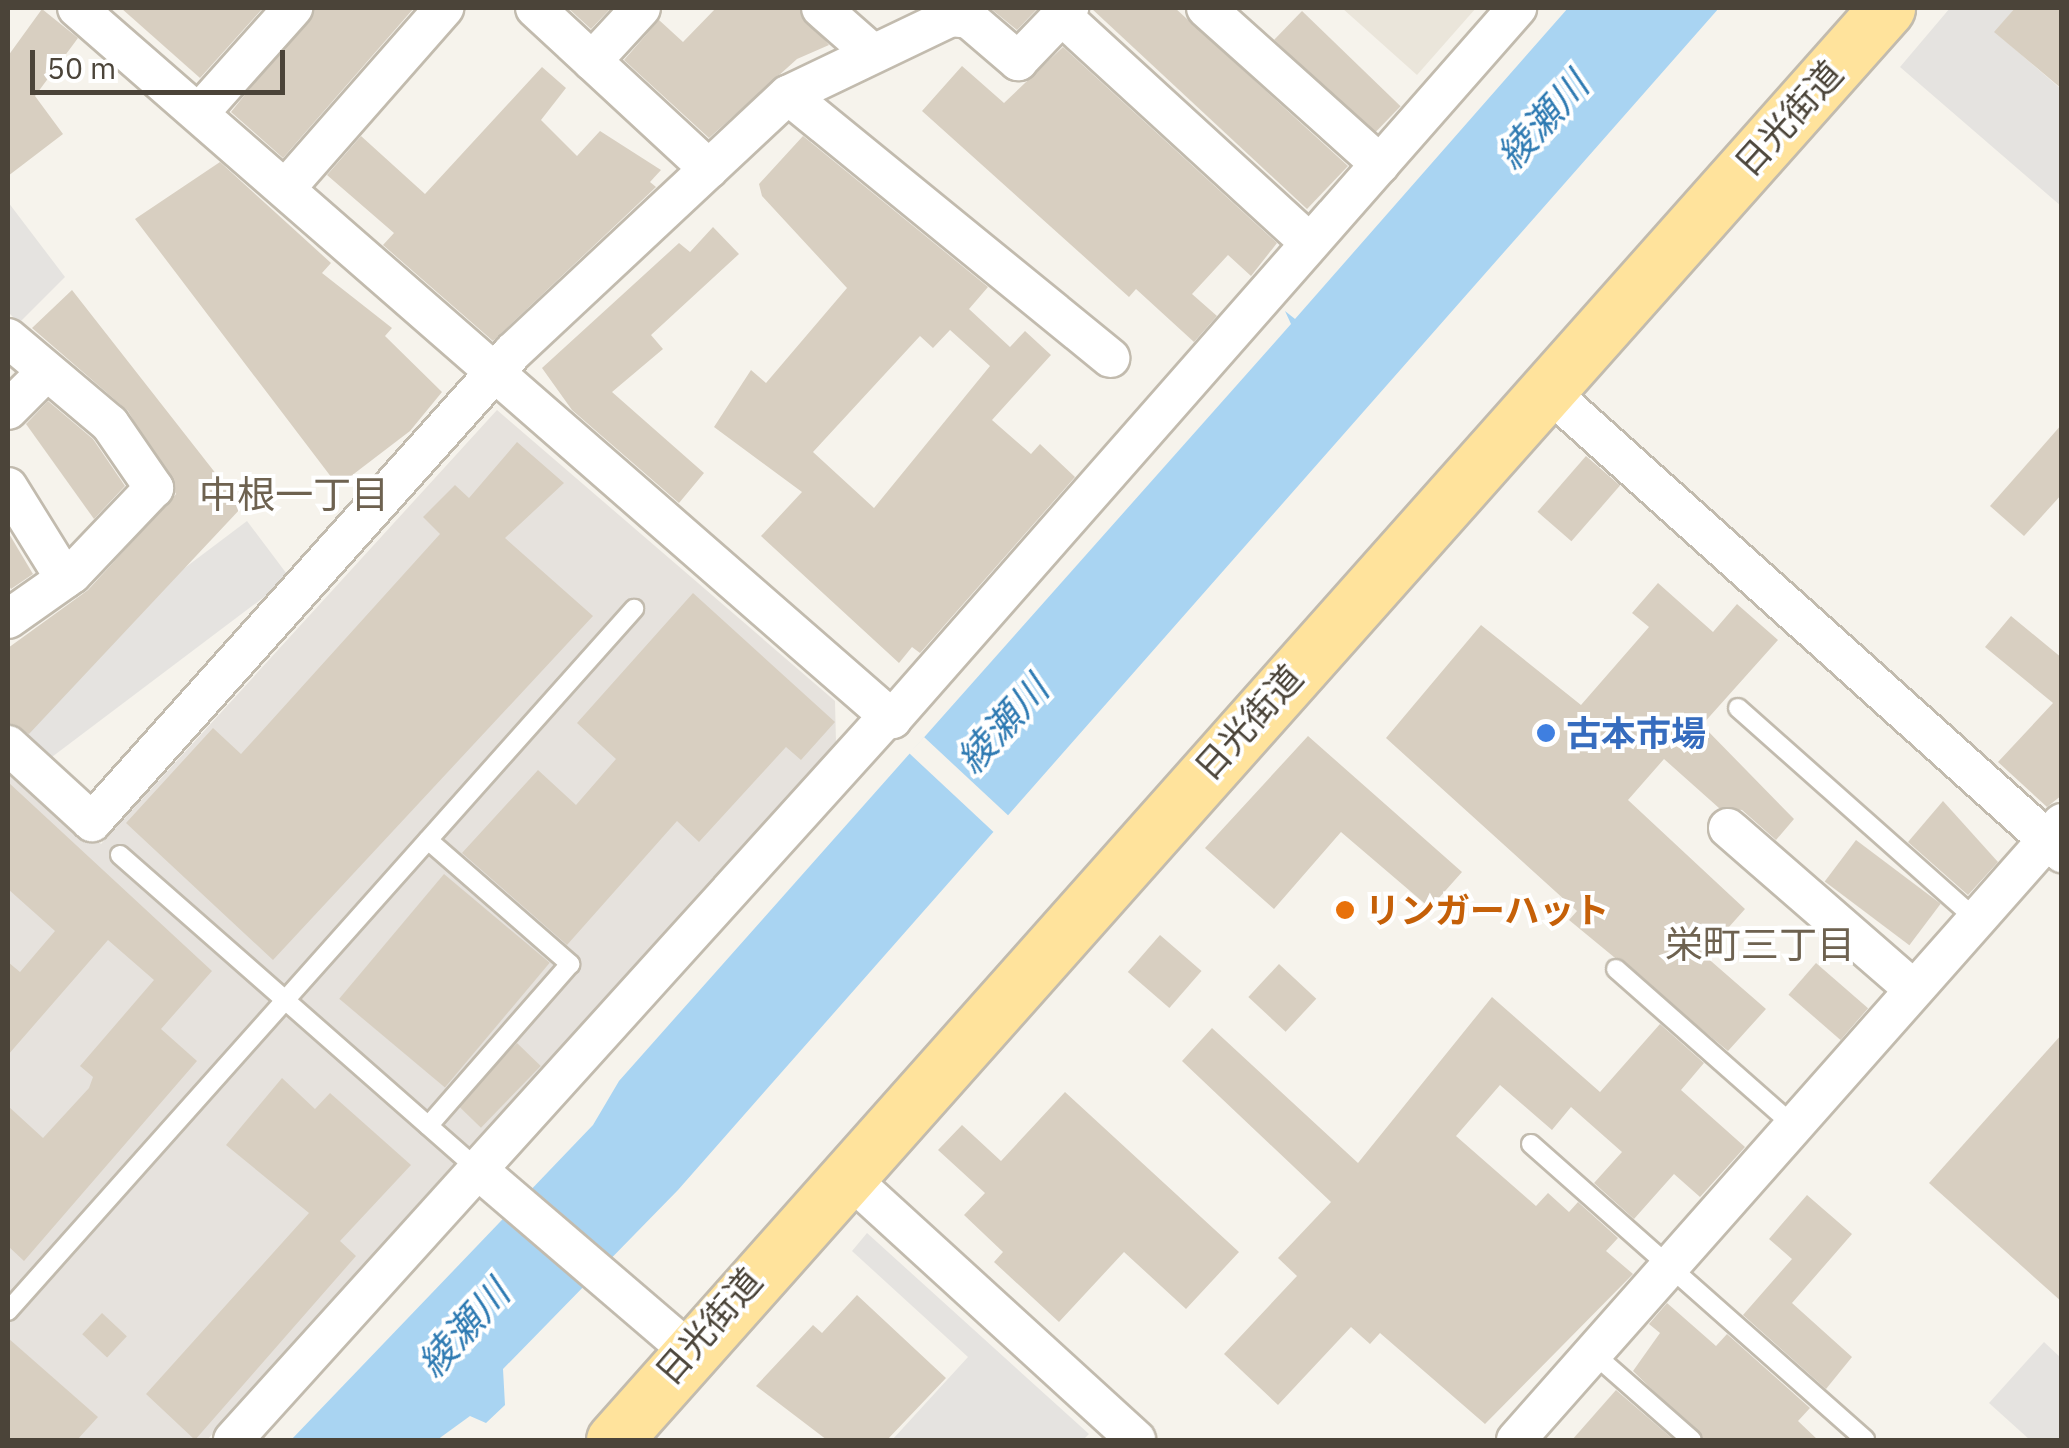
<!DOCTYPE html>
<html>
<head>
<meta charset="utf-8">
<style>
  body { margin:0 }
  #map { position:relative; width:2069px; height:1448px; overflow:hidden; background:#f6f3ec; font-family:"IBM Plex Sans","Noto Sans JP",sans-serif }
  div>[style] { position:absolute }
  .residential>* { inset:0; background:#eae5da }
  .industrial>* { inset:0; background:#e6e2dd }
  .parking>* { inset:0; background:#e5e3e0; transform-origin:0 0 }
  .water>* { inset:0; background:#a9d4f2 }
  .pier>* { inset:0; background:#f6f3ec; transform-origin:0 0 }
  .building>* { inset:0; background:#d8cfc1; transform-origin:0 0 }
  .roads { filter:drop-shadow(2px 0 #c2bbae) drop-shadow(-2px 0 #c2bbae) drop-shadow(0 2px #c2bbae) drop-shadow(0 -2px #c2bbae) }
  .lane>* { height:18px; margin:-9px; padding:0 9px; transform-origin:9px; border-radius:9px; background:#fff }
  .street>* { height:38px; margin:-19px; padding:0 19px; transform-origin:19px; border-radius:19px; background:#fff }
  .primary>* { height:55px; margin:-27.5px; padding:0 27.5px; transform-origin:27.5px; border-radius:27.5px; background:#ffe39c }
  .dots>* { width:28px; height:28px; translate:-50% -50%; box-sizing:border-box; border:5px solid #fff; border-radius:50% }
  span { translate:-50% -50%; white-space:nowrap; text-align:center; line-height:1.15; -webkit-text-stroke:8px #fff; paint-order:stroke }
  .street-label { font-size:35px; color:#4b4439 }
  .shop-label { font-size:35px; color:#366cbe; font-weight:700 }
  .left { translate:0 -50%; text-align:left }
  .food-label { font-size:35px; color:#c56008; font-weight:700 }
  .water-label { font-size:38px; color:#2e7ab2; font-style:italic }
  .neighbourhood-label { font-size:38px; color:#6e6250 }
  .frame { position:absolute; inset:0; border:10px solid #4b4439; pointer-events:none }
  .scale { position:absolute; left:30px; top:50px; width:255px; height:45px; box-sizing:border-box; border:5px solid #4b4439; border-top:0; padding-left:12px; font-size:30px; line-height:35px; white-space:nowrap; color:#4b4439; -webkit-text-stroke:8px #fff; paint-order:stroke }
</style>
</head>
<body>
<div id="map">
  <div class="residential">
    <div style="clip-path:polygon(1342px 8px,1476px 8px,1417px 75px)"></div>
  </div>
  <div class="industrial">
    <div style="clip-path:polygon(497px 410px,835px 701px,836px 743px,207px 1440px,8px 1440px,8px 773px,101px 844px)"></div>
  </div>
  <div class="parking">
    <div style="clip-path:polygon(1950px 8px,2015px 8px,1995px 32px,2061px 89px,2061px 206px,1900px 67px)"></div>
    <div style="clip-path:polygon(8px 202px,65px 277px,19px 323px,8px 312px)"></div>
    <div style="left:247px;top:521px;width:71px;height:309px;rotate:53deg"></div>
    <div style="clip-path:polygon(867px 1233px,1089px 1434px,1083px 1440px,892px 1440px,968px 1357px,852px 1251px)"></div>
    <div style="clip-path:polygon(2044px 1342px,2061px 1358px,2061px 1440px,2030px 1440px,1989px 1403px)"></div>
  </div>
  <div class="water">
    <div style="clip-path:polygon(1568px 8px,1719px 8px,678px 1190px,503px 1369px,505px 1405px,486px 1423px,470px 1416px,437px 1440px,291px 1440px,593px 1125px,619px 1081px,1291px 324px,1285px 311px,1295px 319px)"></div>
  </div>
  <div class="pier">
    <div style="left:924px;top:737px;width:120px;height:22px;rotate:43deg"></div>
  </div>
  <div class="building">
    <div style="clip-path:polygon(121px 8px,263px 8px,200px 78px)"></div>
    <div style="clip-path:polygon(315px 8px,414px 8px,283px 158px,231px 112px)"></div>
    <div style="clip-path:polygon(568px 8px,611px 8px,591px 29px)"></div>
    <div style="clip-path:polygon(716px 8px,799px 8px,829px 45px,797px 59px,709px 138px,624px 60px,659px 20px,683px 42px)"></div>
    <div style="clip-path:polygon(990px 8px,1038px 8px,1017px 30px)"></div>
    <div style="clip-path:polygon(1091px 8px,1175px 8px,1348px 166px,1307px 209px)"></div>
    <div style="clip-path:polygon(2015px 8px,2062px 8px,2062px 89px,1994px 32px)"></div>
    <div style="clip-path:polygon(42px 9px,78px 38px,35px 96px,63px 134px,8px 176px,8px 56px)"></div>
    <div style="left:1302px;top:11px;width:137px;height:40px;rotate:44deg"></div>
    <div style="clip-path:polygon(1063px 47px,1277px 243px,1251px 276px,1228px 255px,1192px 294px,1217px 316px,1194px 342px,1136px 289px,1129px 297px,922px 111px,962px 66px,1004px 103px)"></div>
    <div style="clip-path:polygon(542px 67px,566px 88px,541px 120px,577px 156px,600px 131px,661px 170px,650px 182px,656px 187px,493px 341px,383px 245px,394px 233px,327px 175px,361px 136px,425px 194px)"></div>
    <div style="clip-path:polygon(evenodd,803px 136px,988px 287px,969px 309px,1010px 347px,1025px 331px,1051px 355px,992px 420px,1031px 454px,1040px 444px,1075px 477px,920px 653px,912px 647px,899px 663px,761px 536px,802px 492px,714px 427px,751px 370px,766px 383px,847px 288px,762px 196px,759px 184px,803px 136px,950px 330px,990px 366px,874px 508px,813px 452px,920px 336px,933px 348px,950px 330px)"></div>
    <div style="clip-path:polygon(220px 162px,331px 263px,322px 273px,392px 328px,385px 336px,442px 392px,410px 431px,338px 486px,135px 219px)"></div>
    <div style="clip-path:polygon(713px 227px,739px 254px,651px 335px,663px 349px,612px 392px,704px 473px,679px 503px,572px 410px,542px 368px,679px 243px,690px 252px)"></div>
    <div style="clip-path:polygon(72px 290px,242px 507px,29px 734px,8px 723px,8px 648px,88px 590px,176px 494px,128px 411px,32px 328px)"></div>
    <div style="clip-path:polygon(48px 401px,93px 439px,125px 486px,94px 519px,26px 424px)"></div>
    <div style="clip-path:polygon(2062px 424px,2062px 494px,2024px 536px,1990px 506px)"></div>
    <div style="clip-path:polygon(517px 442px,564px 483px,505px 538px,593px 616px,273px 960px,126px 823px,213px 728px,241px 754px,440px 534px,423px 517px,455px 485px,469px 498px)"></div>
    <div style="left:1586px;top:456px;width:45px;height:74px;rotate:41deg"></div>
    <div style="clip-path:polygon(8px 532px,33px 574px,11px 589px,8px 584px)"></div>
    <div style="clip-path:polygon(1658px 583px,1713px 632px,1737px 604px,1778px 640px,1702px 725px,1794px 819px,1776px 840px,1742px 810px,1719px 808px,1664px 759px,1628px 800px,1745px 909px,1704px 955px,1766px 1009px,1728px 1051px,1569px 920px,1577px 911px,1386px 738px,1481px 625px,1581px 705px,1649px 627px,1632px 613px)"></div>
    <div style="clip-path:polygon(693px 593px,835px 722px,801px 760px,786px 747px,699px 842px,677px 821px,567px 945px,462px 853px,538px 770px,576px 805px,616px 759px,577px 723px)"></div>
    <div style="clip-path:polygon(2011px 616px,2062px 658px,2062px 795px,2047px 807px,1998px 762px,2053px 703px,1985px 647px)"></div>
    <div style="clip-path:polygon(1308px 736px,1462px 872px,1430px 908px,1341px 832px,1274px 909px,1205px 848px)"></div>
    <div style="clip-path:polygon(8px 782px,212px 971px,161px 1029px,197px 1061px,24px 1261px,8px 1246px,8px 1106px,43px 1138px,89px 1088px,93px 1077px,80px 1066px,154px 980px,108px 940px,8px 1055px,8px 962px,20px 972px,55px 931px,8px 889px)"></div>
    <div style="clip-path:polygon(1943px 801px,1998px 862px,1968px 895px,1908px 842px)"></div>
    <div style="left:1856px;top:840px;width:106px;height:52px;rotate:37deg"></div>
    <div style="left:444px;top:874px;width:138px;height:163px;rotate:40deg"></div>
    <div style="left:1160px;top:935px;width:55px;height:49px;rotate:41deg"></div>
    <div style="left:1816px;top:963px;width:69px;height:42px;rotate:41deg"></div>
    <div style="left:1279px;top:964px;width:51px;height:45px;rotate:43deg"></div>
    <div style="clip-path:polygon(1492px 997px,1600px 1092px,1660px 1024px,1704px 1063px,1681px 1090px,1745px 1147px,1700px 1197px,1674px 1174px,1634px 1219px,1594px 1183px,1622px 1152px,1571px 1107px,1552px 1130px,1500px 1085px,1456px 1136px,1536px 1206px,1548px 1193px,1569px 1212px,1578px 1202px,1618px 1238px,1606px 1251px,1633px 1274px,1485px 1424px,1380px 1333px,1370px 1344px,1351px 1327px,1278px 1405px,1224px 1354px,1297px 1276px,1278px 1258px,1331px 1202px,1182px 1061px,1212px 1028px,1358px 1163px)"></div>
    <div style="clip-path:polygon(2062px 1034px,2062px 1302px,1929px 1183px)"></div>
    <div style="left:517px;top:1043px;width:33px;height:86px;rotate:44deg"></div>
    <div style="clip-path:polygon(282px 1078px,315px 1109px,330px 1093px,411px 1165px,340px 1241px,356px 1256px,195px 1440px,146px 1394px,309px 1213px,226px 1145px)"></div>
    <div style="clip-path:polygon(1065px 1092px,1239px 1252px,1186px 1309px,1124px 1252px,1059px 1322px,994px 1262px,1003px 1252px,964px 1215px,985px 1193px,938px 1150px,962px 1125px,1001px 1161px)"></div>
    <div style="clip-path:polygon(1807px 1195px,1852px 1234px,1792px 1303px,1852px 1357px,1826px 1389px,1743px 1315px,1792px 1259px,1769px 1239px)"></div>
    <div style="clip-path:polygon(857px 1295px,946px 1378px,887px 1440px,827px 1440px,756px 1386px,813px 1325px,822px 1333px)"></div>
    <div style="clip-path:polygon(1667px 1303px,1716px 1346px,1727px 1334px,1810px 1408px,1798px 1421px,1818px 1440px,1704px 1440px,1633px 1371px,1660px 1333px,1649px 1324px)"></div>
    <div style="left:102px;top:1313px;width:34px;height:29px;rotate:43deg"></div>
    <div style="clip-path:polygon(8px 1338px,98px 1417px,77px 1440px,8px 1440px)"></div>
    <div style="clip-path:polygon(1616px 1390px,1674px 1440px,1572px 1440px)"></div>
  </div>
  <div class="roads">
    <div class="lane">
      <div style="left:1738px;top:708px;width:318px;rotate:41.6deg"></div>
      <div style="left:428px;top:840px;width:189px;rotate:41.1deg"></div>
      <div style="left:570px;top:964px;width:215px;rotate:131.2deg"></div>
      <div style="left:120px;top:855px;width:475px;rotate:41.3deg"></div>
      <div style="left:1616px;top:969px;width:239px;rotate:41.4deg"></div>
      <div style="left:1531px;top:1144px;width:446px;rotate:41.5deg"></div>
      <div style="left:8px;top:1311px;width:941px;rotate:-48.28deg"></div>
      <div style="left:1594px;top:1354px;width:130px;rotate:41.3deg"></div>
    </div>
    <div class="street">
      <div style="left:77px;top:8px;width:1082px;rotate:41.1deg"></div>
      <div style="left:892px;top:719px;width:947px;rotate:-48.68deg"></div>
      <div style="left:535px;top:8px;width:237px;rotate:42.8deg"></div>
      <div style="left:821px;top:8px;width:67px;rotate:41.3deg"></div>
      <div style="left:1206px;top:8px;width:234px;rotate:41.9deg"></div>
      <div style="left:1062px;top:16px;width:336px;rotate:42.5deg"></div>
      <div style="left:592px;top:61px;width:72px;rotate:-47.2deg"></div>
      <div style="left:788px;top:95px;width:416px;rotate:39.2deg"></div>
      <div style="left:200px;top:112px;width:140px;rotate:-48.2deg"></div>
      <div style="left:286px;top:188px;width:240px;rotate:-48.7deg"></div>
      <div style="left:8px;top:338px;width:133px;rotate:40.1deg"></div>
      <div style="left:110px;top:424px;width:78px;rotate:55.5deg"></div>
      <div style="left:154px;top:488px;width:119px;rotate:133.6deg"></div>
      <div style="left:72px;top:574px;width:78px;rotate:144.9deg"></div>
      <div style="left:1547px;top:390px;width:693px;rotate:41.96deg"></div>
      <div style="left:8px;top:410px;width:54px;rotate:-45deg"></div>
      <div style="left:8px;top:487px;width:108px;rotate:58.2deg"></div>
      <div style="left:8px;top:745px;width:114px;rotate:42.5deg"></div>
      <div style="left:92px;top:822px;width:631px;rotate:-48.15deg"></div>
      <div style="left:513px;top:352px;width:376px;rotate:-43.1deg"></div>
      <div style="left:788px;top:95px;width:181px;rotate:-25.6deg"></div>
      <div style="left:951px;top:17px;width:18px;rotate:6deg"></div>
      <div style="left:969px;top:19px;width:65px;rotate:40.6deg"></div>
      <div style="left:1018px;top:61px;width:74px;rotate:-46.1deg"></div>
      <div style="left:1728px;top:828px;width:245px;rotate:41deg"></div>
      <div style="left:477px;top:1169px;width:277px;rotate:40.6deg"></div>
      <div style="left:843px;top:1172px;width:397px;rotate:42.4deg"></div>
      <div style="left:233px;top:1440px;width:976px;rotate:-47.86deg"></div>
      <div style="left:1516px;top:1440px;width:824px;rotate:-48.49deg"></div>
    </div>
    <div class="primary">
      <div style="left:614px;top:1440px;width:1916px;rotate:-48.36deg"></div>
    </div>
  </div>
  <div class="dots">
    <div style="left:1546px;top:733px;background:#3f7fe0"></div>
    <div style="left:1345px;top:910px;background:#e8710a"></div>
  </div>
  <div class="street-label">
    <span style="left:1788px;top:118px;rotate:-48deg">日光街道</span>
    <span style="left:1248px;top:722px;rotate:-48deg">日光街道</span>
    <span style="left:708px;top:1326px;rotate:-49deg">日光街道</span>
  </div>
  <div class="shop-label">
    <span class="left" style="left:1566px;top:733px">古本市場</span>
  </div>
  <div class="food-label">
    <span class="left" style="left:1365px;top:910px">リンガーハット</span>
  </div>
  <div class="water-label">
    <span style="left:1542px;top:120px;rotate:-48deg">綾瀬川</span>
    <span style="left:1002px;top:724px;rotate:-48deg">綾瀬川</span>
    <span style="left:463px;top:1328px;rotate:-48deg">綾瀬川</span>
  </div>
  <div class="neighbourhood-label">
    <span style="left:294px;top:494px">中根一丁目</span>
    <span style="left:1760px;top:944px">栄町三丁目</span>
  </div>
  <div class="frame"></div>
  <div class="scale">50 m</div>
</div>
</body>
</html>
